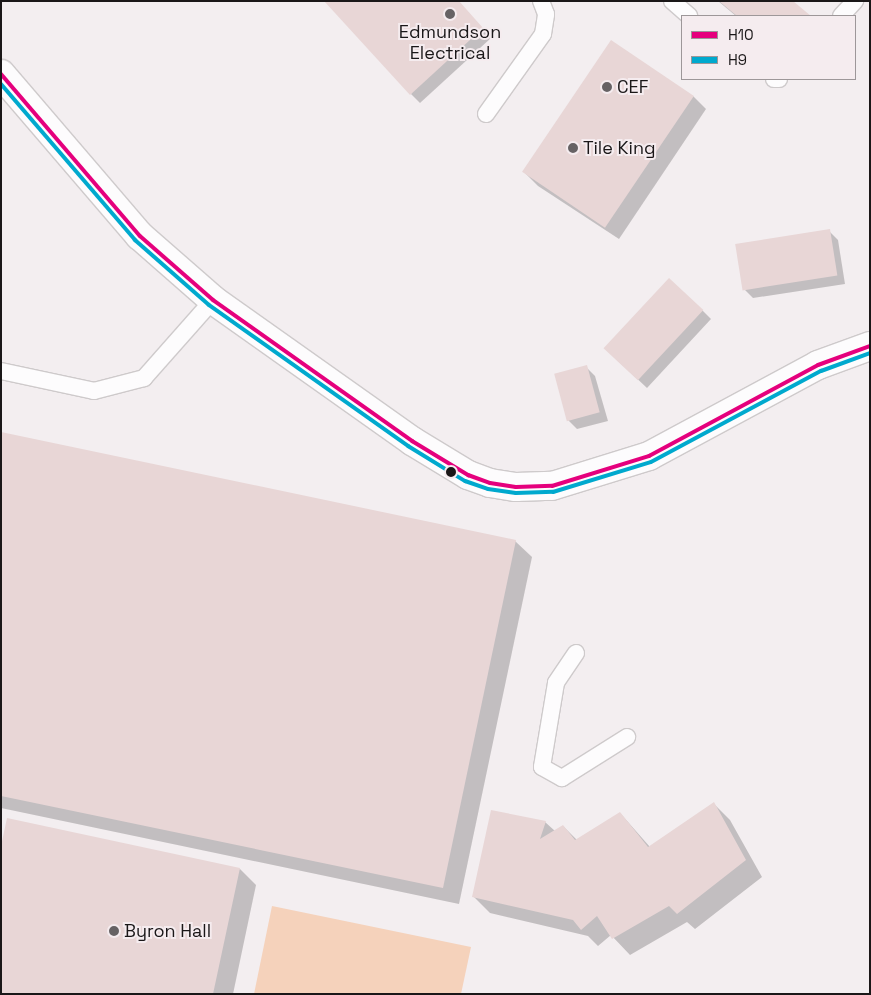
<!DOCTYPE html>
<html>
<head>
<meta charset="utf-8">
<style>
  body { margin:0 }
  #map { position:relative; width:871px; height:995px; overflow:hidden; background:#f3eef0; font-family:"Space Grotesk",sans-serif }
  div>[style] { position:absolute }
  .green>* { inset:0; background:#f5d2bb }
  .shadow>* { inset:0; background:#0003 }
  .building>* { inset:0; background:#e8d6d6; transform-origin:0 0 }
  .roads { filter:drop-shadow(1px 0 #cecacb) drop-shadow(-1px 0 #cecacb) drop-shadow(0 1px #cecacb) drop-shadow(0 -1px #cecacb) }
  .lane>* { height:16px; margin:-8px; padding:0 8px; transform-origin:8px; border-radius:8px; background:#fdfcfd }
  .street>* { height:28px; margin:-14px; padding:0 14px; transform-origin:14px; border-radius:14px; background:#fdfcfd }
  .bus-1>* { height:4px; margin:-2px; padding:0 2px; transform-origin:2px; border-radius:2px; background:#e5007d }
  .bus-2>* { height:4px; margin:-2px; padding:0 2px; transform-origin:2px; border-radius:2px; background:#00a9ce }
  .dots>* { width:14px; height:14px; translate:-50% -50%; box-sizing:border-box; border:2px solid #f5ecef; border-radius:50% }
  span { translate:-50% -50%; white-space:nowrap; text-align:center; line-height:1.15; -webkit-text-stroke:4px #f5ecef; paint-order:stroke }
  .poi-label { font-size:18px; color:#1a1718 }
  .left { translate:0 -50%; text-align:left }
  .frame { position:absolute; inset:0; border:2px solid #1a1718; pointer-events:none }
  .legend { position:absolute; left:681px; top:15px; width:175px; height:65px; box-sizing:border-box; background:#f5ecef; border:1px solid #9d9799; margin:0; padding:6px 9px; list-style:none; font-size:15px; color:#1a1718 }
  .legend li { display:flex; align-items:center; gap:10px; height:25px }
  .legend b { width:25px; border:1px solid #9d9799 }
</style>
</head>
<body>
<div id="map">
  <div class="green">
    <div style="clip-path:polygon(272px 906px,471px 947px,461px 994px,254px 994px)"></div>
  </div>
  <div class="shadow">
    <div style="clip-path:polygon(458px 1px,491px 38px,420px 103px,411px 94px)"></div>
    <div style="clip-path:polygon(718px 1px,791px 1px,809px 16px,736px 16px)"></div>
    <div style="clip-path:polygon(693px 96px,706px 109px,619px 239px,538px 186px,525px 173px)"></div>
    <div style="clip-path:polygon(829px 231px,838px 240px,845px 284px,753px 298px,744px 289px)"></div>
    <div style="clip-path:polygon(702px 310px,711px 319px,647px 388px,614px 357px)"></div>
    <div style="clip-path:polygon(586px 367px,595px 376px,608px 421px,577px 429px,568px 420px)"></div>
    <div style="clip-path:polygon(1px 433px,515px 541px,532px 557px,459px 904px,1px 808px)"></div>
    <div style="clip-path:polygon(714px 804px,730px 820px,762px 877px,695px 929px,687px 922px,630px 955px,611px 935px,598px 946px,588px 936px,490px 913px,474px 897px,545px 822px,555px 831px,563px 826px,577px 840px,620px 813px,650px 847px)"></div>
    <div style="clip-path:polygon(240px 869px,256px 885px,233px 994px,1px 994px)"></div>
  </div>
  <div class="building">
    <div style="clip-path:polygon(324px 1px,459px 1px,483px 28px,410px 95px)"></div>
    <div style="clip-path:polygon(719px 1px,793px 1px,811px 16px,737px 16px)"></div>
    <div style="left:611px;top:40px;width:100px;height:159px;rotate:34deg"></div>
    <div style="left:830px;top:229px;width:47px;height:96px;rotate:81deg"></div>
    <div style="left:669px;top:278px;width:47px;height:96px;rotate:43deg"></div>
    <div style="left:587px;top:365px;width:49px;height:34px;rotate:75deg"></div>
    <div style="clip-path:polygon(1px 432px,516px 540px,443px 888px,1px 796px)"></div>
    <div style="clip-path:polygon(714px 802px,746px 860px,677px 914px,669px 906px,612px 939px,597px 916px,581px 930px,573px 920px,472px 897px,491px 810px,546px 821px,540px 839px,563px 825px,575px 840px,620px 812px,648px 847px)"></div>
    <div style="clip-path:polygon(7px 818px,240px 868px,213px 994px,1px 994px,1px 846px)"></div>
  </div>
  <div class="roads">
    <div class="lane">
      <div style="left:672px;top:1px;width:23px;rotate:41deg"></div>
      <div style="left:841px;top:16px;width:21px;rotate:-47deg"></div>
      <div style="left:774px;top:79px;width:5px"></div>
      <div style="left:486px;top:114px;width:98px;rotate:-54.5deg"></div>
      <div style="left:543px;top:34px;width:20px;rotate:-81deg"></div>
      <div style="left:546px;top:14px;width:14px;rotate:-111deg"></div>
      <div style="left:1px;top:371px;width:95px;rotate:12.1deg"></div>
      <div style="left:94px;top:391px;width:52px;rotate:-14.6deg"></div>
      <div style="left:144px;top:378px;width:104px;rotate:-48.5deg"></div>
      <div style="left:576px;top:653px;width:36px;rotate:124deg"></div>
      <div style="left:556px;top:683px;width:85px;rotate:99.5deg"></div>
      <div style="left:542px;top:767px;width:23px;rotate:29deg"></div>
      <div style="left:562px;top:778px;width:77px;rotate:-32.2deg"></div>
    </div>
    <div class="street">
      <div style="left:1px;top:74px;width:213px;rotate:49.4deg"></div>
      <div style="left:140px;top:236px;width:97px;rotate:41.2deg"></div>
      <div style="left:213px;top:300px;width:244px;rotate:35.3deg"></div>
      <div style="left:412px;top:441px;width:66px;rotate:31.3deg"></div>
      <div style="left:468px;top:475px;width:23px;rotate:20deg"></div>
      <div style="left:490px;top:483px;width:26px;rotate:9deg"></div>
      <div style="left:516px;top:487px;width:36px;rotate:-2deg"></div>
      <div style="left:552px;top:486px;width:102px;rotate:-17.2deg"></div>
      <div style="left:649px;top:456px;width:192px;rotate:-28.3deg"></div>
      <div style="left:818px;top:365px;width:55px;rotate:-20.1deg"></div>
    </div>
  </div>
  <div class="bus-1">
    <div style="left:1px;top:74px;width:213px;rotate:49.4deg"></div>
    <div style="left:140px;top:236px;width:97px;rotate:41.2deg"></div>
    <div style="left:213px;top:300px;width:244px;rotate:35.3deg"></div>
    <div style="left:412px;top:441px;width:66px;rotate:31.3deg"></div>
    <div style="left:468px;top:475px;width:23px;rotate:20deg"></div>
    <div style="left:490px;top:483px;width:26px;rotate:9deg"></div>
    <div style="left:516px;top:487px;width:36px;rotate:-2deg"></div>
    <div style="left:552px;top:486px;width:102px;rotate:-17.2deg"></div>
    <div style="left:649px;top:456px;width:192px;rotate:-28.3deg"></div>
    <div style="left:818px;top:365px;width:55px;rotate:-20.1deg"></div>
  </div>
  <div class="bus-2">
    <div style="left:1px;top:84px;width:206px;rotate:49.3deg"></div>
    <div style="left:135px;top:240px;width:98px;rotate:41.3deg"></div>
    <div style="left:209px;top:305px;width:244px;rotate:35.3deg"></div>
    <div style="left:408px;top:446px;width:67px;rotate:31.6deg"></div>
    <div style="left:465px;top:481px;width:24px;rotate:19deg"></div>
    <div style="left:488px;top:489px;width:28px;rotate:8deg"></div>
    <div style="left:516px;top:493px;width:37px;rotate:-2deg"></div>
    <div style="left:553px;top:492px;width:102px;rotate:-17deg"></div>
    <div style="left:651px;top:462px;width:193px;rotate:-28.2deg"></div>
    <div style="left:821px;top:371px;width:52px;rotate:-20.2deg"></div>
  </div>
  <div class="dots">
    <div style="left:450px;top:14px;background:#666264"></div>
    <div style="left:607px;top:87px;background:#666264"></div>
    <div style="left:573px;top:148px;background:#666264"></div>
    <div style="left:451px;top:472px;background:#1a1718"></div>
    <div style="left:114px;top:931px;background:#666264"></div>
  </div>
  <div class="poi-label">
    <span style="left:450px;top:43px">Edmundson<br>Electrical</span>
    <span class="left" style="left:617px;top:87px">CEF</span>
    <span class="left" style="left:583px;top:148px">Tile King</span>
    <span class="left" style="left:124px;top:931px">Byron Hall</span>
  </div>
  <div class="frame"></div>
  <ul class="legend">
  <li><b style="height:6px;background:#e5007d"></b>H10</li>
  <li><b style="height:6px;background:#00a9ce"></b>H9</li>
  </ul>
</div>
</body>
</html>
